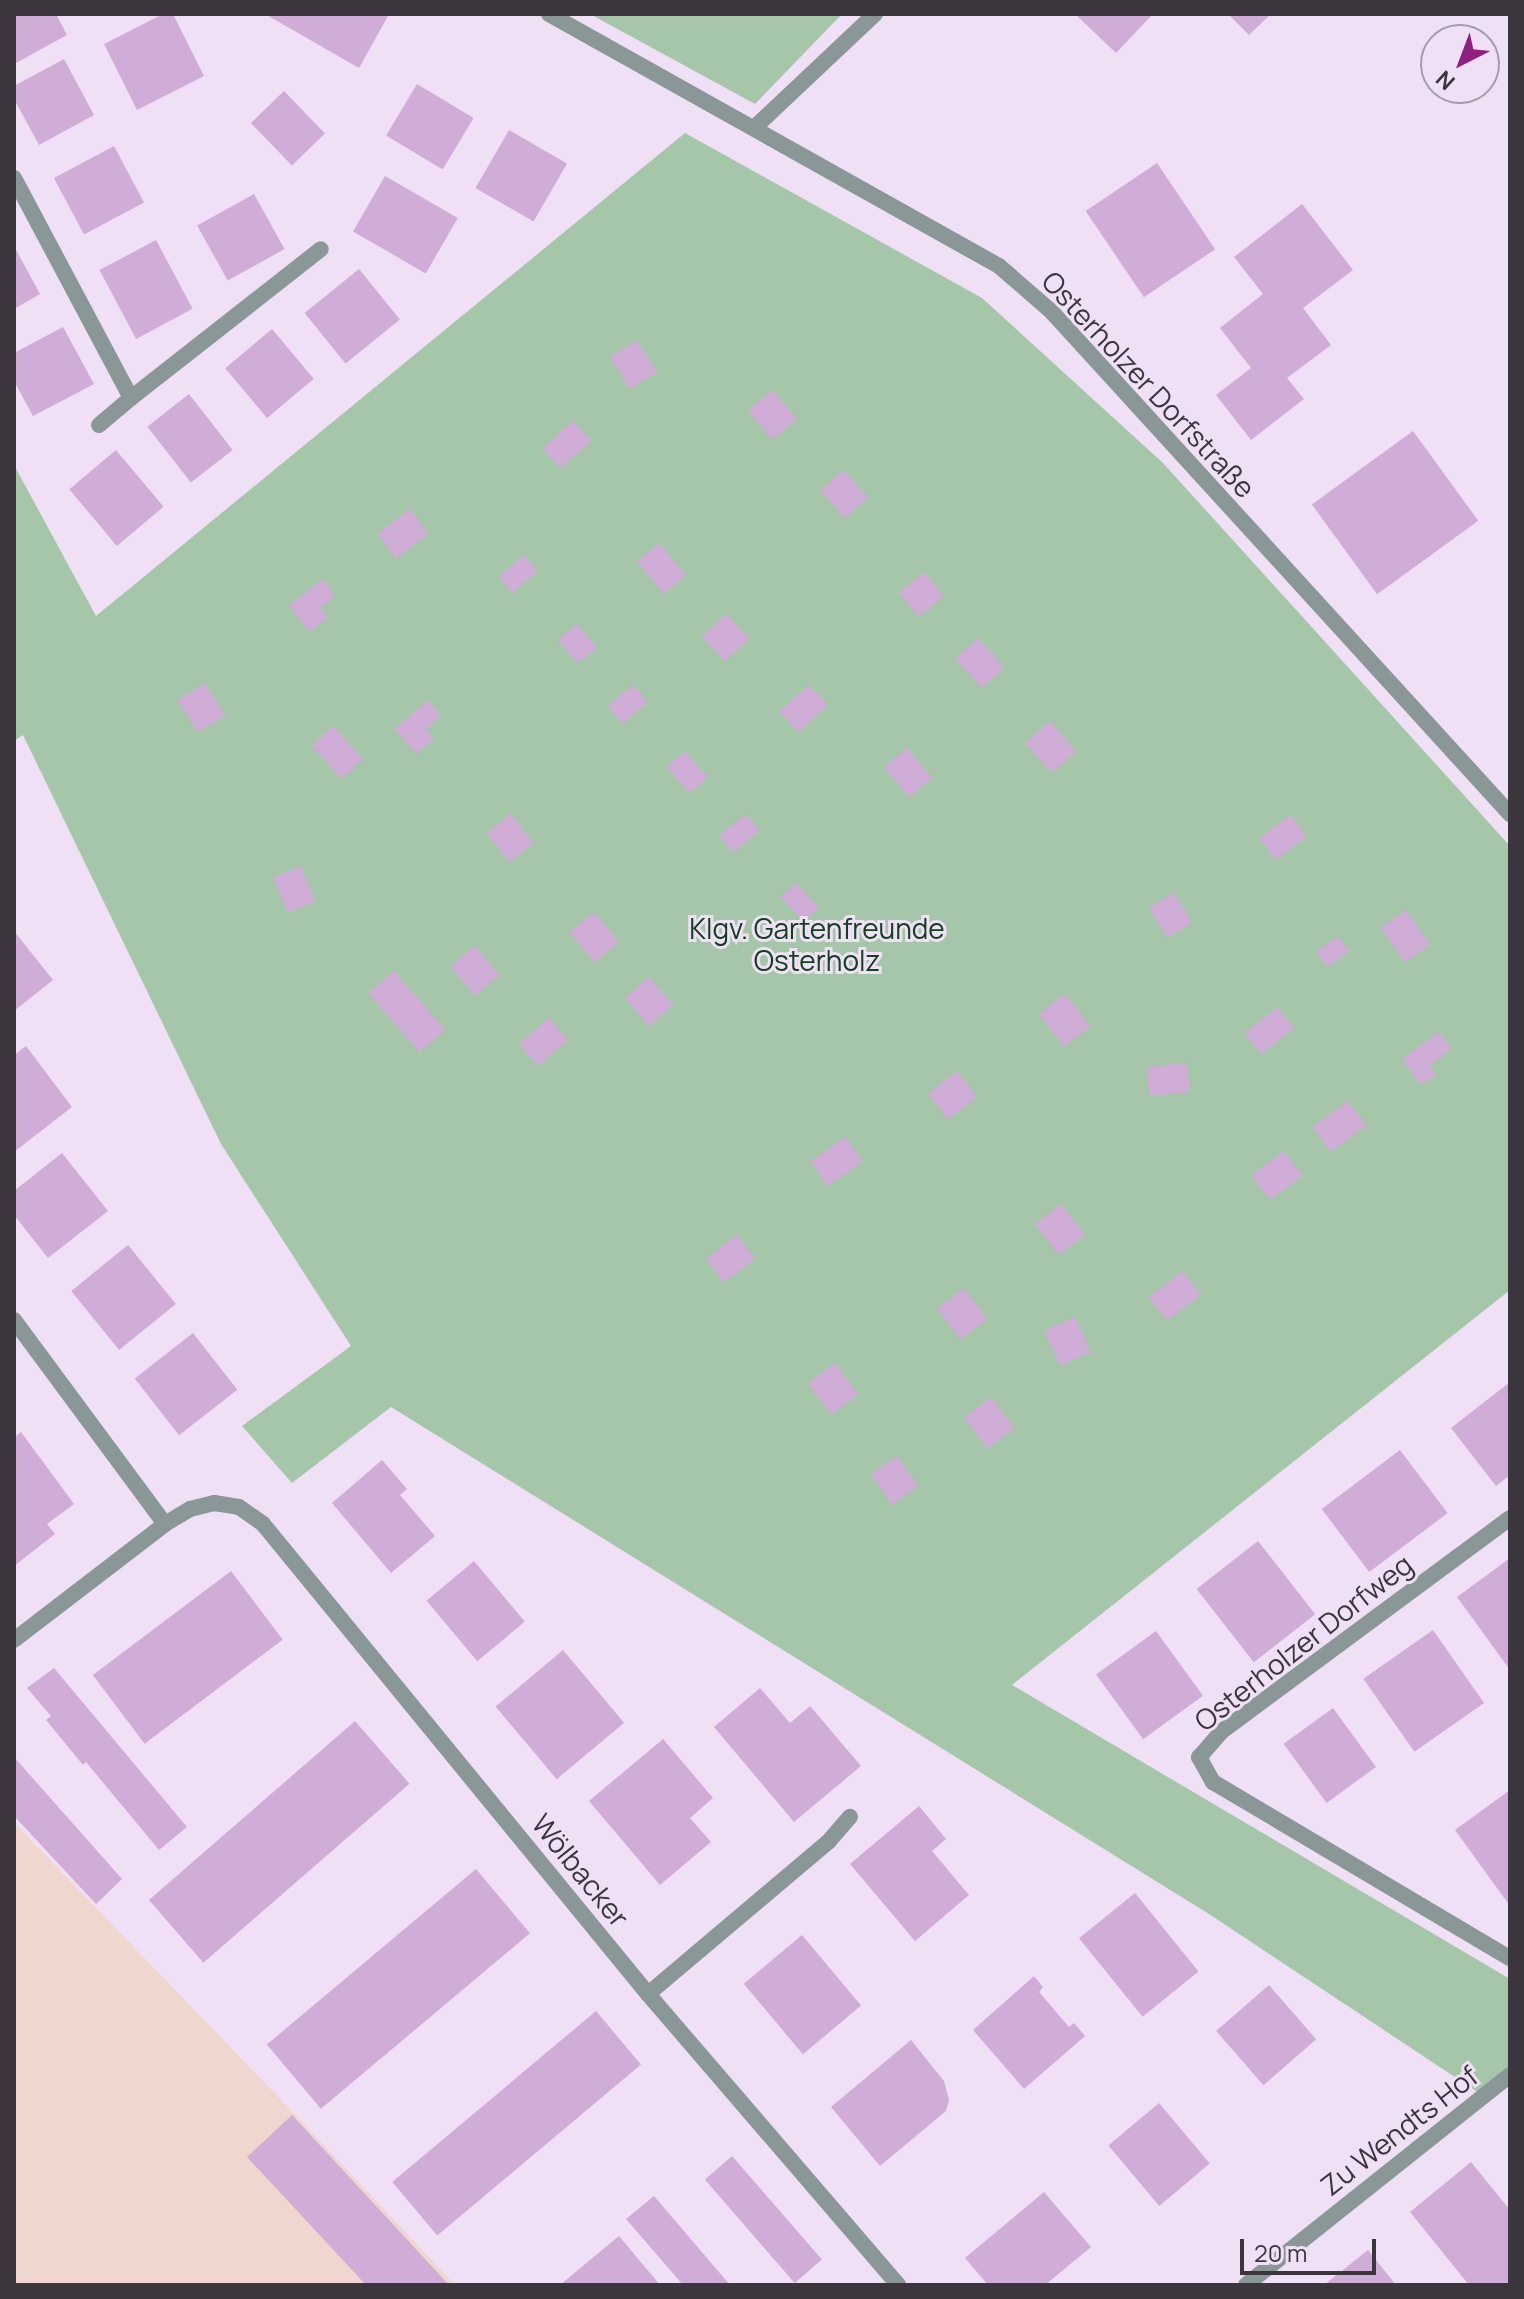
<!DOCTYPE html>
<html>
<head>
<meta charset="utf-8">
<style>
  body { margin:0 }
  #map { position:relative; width:1524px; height:2299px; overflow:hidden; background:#efe0f5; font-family:Manrope,sans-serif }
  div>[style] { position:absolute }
  .commercial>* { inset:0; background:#efd6ce }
  .green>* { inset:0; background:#a5c6a9 }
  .building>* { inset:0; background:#cfadd6; transform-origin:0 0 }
  .service>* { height:16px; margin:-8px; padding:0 8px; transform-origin:8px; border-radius:8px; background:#8a9797 }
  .minor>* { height:16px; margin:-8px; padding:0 8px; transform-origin:8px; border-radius:8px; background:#8a9797 }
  span { translate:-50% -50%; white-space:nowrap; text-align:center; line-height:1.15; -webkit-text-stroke:6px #efe0f5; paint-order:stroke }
  .street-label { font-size:28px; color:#3b353e }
  .park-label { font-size:28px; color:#11411e }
  .frame { position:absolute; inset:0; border:16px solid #3b353e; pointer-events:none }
  .north { position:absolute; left:1420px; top:24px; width:80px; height:80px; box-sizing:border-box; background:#efe0f5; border:2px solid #a79cac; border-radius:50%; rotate:222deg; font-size:22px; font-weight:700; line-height:32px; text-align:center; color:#3b353e }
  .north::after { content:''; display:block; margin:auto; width:28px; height:36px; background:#911f7f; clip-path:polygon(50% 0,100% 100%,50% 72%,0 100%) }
  .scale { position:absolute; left:1240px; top:2239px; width:136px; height:36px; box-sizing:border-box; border:4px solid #3b353e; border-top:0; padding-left:10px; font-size:24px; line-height:28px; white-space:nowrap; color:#3b353e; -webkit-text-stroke:6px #efe0f5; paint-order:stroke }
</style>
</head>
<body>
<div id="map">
  <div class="commercial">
    <div style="clip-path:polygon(14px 1823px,288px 2107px,455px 2285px,14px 2285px)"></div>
  </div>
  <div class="green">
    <div style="clip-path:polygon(590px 14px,842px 14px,755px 104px)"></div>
    <div style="clip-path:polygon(685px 133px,982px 298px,1163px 463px,1510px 846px,1510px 1290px,1012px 1685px,1510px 1979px,1510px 2082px,1488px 2099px,1209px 1914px,391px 1407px,292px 1483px,242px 1426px,351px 1346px,221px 1144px,23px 735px,14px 741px,14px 465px,96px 616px)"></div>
  </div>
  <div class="building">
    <div style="clip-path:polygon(14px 14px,56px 14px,67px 35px,16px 63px)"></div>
    <div style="clip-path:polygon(163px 14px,173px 14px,204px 76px,137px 110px,104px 44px)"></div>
    <div style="clip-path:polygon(265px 14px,384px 14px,388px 16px,359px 68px)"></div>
    <div style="clip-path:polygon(1075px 14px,1153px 14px,1116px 53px)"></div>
    <div style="clip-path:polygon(1228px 14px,1271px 14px,1249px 35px)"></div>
    <div style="clip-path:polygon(64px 59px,94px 115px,39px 145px,14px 99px,14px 86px)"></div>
    <div style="left:417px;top:84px;width:66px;height:60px;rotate:31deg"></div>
    <div style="left:284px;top:91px;width:59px;height:46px;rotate:46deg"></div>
    <div style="left:509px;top:130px;width:67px;height:67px;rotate:30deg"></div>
    <div style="left:114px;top:146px;width:64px;height:68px;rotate:62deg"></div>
    <div style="left:1157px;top:163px;width:104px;height:86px;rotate:56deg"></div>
    <div style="left:385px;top:176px;width:84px;height:64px;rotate:30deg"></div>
    <div style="left:254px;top:194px;width:63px;height:65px;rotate:61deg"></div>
    <div style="clip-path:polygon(1302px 204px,1353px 270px,1303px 308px,1331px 345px,1287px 378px,1304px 399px,1251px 440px,1216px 395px,1251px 368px,1220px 328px,1263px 294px,1234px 257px)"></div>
    <div style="left:156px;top:240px;width:78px;height:64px;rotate:62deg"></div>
    <div style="clip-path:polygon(14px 246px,40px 294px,14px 309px)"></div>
    <div style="left:359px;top:269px;width:65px;height:70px;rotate:51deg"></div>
    <div style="clip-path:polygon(63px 327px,94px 384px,33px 416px,14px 381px,14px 353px)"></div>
    <div style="left:272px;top:329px;width:65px;height:61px;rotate:50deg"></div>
    <div style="left:637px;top:340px;width:38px;height:32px;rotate:58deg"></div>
    <div style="left:772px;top:390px;width:38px;height:32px;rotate:49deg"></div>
    <div style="left:189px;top:394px;width:71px;height:53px;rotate:52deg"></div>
    <div style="left:573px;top:421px;width:27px;height:41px;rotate:48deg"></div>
    <div style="left:1413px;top:431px;width:111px;height:125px;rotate:54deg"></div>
    <div style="left:116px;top:450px;width:74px;height:61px;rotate:50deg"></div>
    <div style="left:844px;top:470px;width:37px;height:31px;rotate:49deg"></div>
    <div style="left:410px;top:509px;width:31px;height:41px;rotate:53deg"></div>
    <div style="left:659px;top:543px;width:42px;height:29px;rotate:50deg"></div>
    <div style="left:524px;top:555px;width:21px;height:34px;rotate:49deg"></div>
    <div style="left:924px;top:572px;width:31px;height:33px;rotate:50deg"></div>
    <div style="clip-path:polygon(323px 579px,335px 596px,320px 608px,328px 618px,309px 632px,289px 605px)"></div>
    <div style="left:726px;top:614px;width:34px;height:33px;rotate:47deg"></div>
    <div style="left:577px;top:624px;width:31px;height:25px;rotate:50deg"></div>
    <div style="left:978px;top:638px;width:40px;height:31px;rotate:48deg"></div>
    <div style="left:205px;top:683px;width:38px;height:32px;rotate:58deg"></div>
    <div style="left:633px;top:685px;width:23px;height:33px;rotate:50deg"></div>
    <div style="left:809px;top:685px;width:28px;height:40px;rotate:48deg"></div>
    <div style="clip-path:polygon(428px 700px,441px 716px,426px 729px,434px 739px,416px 754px,395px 729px)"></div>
    <div style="left:1050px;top:721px;width:40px;height:33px;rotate:49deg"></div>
    <div style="left:333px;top:726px;width:45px;height:29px;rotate:48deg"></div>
    <div style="left:907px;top:748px;width:39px;height:30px;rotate:50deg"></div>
    <div style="left:685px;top:751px;width:35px;height:24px;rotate:50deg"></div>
    <div style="left:511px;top:814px;width:37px;height:31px;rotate:52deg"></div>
    <div style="left:746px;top:814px;width:22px;height:34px;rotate:51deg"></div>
    <div style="left:1291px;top:815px;width:27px;height:39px;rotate:54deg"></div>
    <div style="left:301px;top:866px;width:38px;height:30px;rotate:68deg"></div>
    <div style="left:796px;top:883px;width:34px;height:21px;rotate:47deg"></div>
    <div style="left:1174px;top:893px;width:35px;height:29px;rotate:59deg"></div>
    <div style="left:1406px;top:910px;width:42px;height:31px;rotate:55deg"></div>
    <div style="left:594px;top:912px;width:39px;height:32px;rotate:50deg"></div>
    <div style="clip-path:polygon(14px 931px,53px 980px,14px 1011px)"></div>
    <div style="left:1338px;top:936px;width:19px;height:27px;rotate:54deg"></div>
    <div style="left:475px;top:946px;width:38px;height:32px;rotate:50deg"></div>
    <div style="left:394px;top:971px;width:78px;height:34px;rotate:49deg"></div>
    <div style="left:649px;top:977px;width:37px;height:32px;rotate:49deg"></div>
    <div style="left:1065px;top:994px;width:41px;height:33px;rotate:52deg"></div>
    <div style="left:1277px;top:1007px;width:27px;height:42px;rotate:51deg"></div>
    <div style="left:549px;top:1018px;width:29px;height:40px;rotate:49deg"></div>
    <div style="clip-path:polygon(1439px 1032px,1451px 1049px,1429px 1066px,1436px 1075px,1421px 1085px,1402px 1059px)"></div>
    <div style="clip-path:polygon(26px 1046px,72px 1107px,14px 1152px,14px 1055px)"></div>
    <div style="left:1187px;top:1063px;width:29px;height:41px;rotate:84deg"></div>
    <div style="left:957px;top:1071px;width:33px;height:37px;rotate:52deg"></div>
    <div style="left:1348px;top:1101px;width:31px;height:44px;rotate:54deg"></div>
    <div style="left:846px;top:1137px;width:30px;height:43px;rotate:56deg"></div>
    <div style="left:1284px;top:1151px;width:31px;height:41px;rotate:53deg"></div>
    <div style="clip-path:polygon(62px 1153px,108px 1211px,48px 1258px,14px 1215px,14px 1191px)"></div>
    <div style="left:1061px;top:1204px;width:39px;height:33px;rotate:52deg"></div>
    <div style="left:737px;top:1235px;width:30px;height:39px;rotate:53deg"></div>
    <div style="left:128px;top:1245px;width:76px;height:73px;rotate:51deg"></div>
    <div style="left:1183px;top:1271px;width:30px;height:43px;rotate:53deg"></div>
    <div style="left:964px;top:1288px;width:39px;height:34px;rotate:53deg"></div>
    <div style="left:1075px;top:1317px;width:38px;height:34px;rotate:65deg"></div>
    <div style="left:193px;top:1333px;width:72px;height:74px;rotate:52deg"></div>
    <div style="left:835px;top:1363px;width:39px;height:34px;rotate:53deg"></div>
    <div style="clip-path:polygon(1510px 1382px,1510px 1475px,1496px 1486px,1451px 1428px)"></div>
    <div style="left:991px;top:1397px;width:39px;height:34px;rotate:53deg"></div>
    <div style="clip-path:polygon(21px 1432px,74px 1504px,47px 1524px,55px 1534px,14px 1566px,14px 1438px)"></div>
    <div style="left:1400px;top:1450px;width:79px;height:98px;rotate:53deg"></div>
    <div style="left:897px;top:1456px;width:37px;height:32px;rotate:55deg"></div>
    <div style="clip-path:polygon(382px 1460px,407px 1489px,400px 1495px,435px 1536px,391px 1573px,332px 1503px)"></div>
    <div style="left:1258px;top:1541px;width:93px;height:78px;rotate:52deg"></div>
    <div style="clip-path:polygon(1510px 1558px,1510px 1670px,1457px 1597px)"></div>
    <div style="left:474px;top:1561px;width:79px;height:62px;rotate:50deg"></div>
    <div style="left:231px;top:1571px;width:86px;height:173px;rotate:53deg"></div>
    <div style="left:1433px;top:1630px;width:89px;height:85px;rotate:55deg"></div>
    <div style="left:1156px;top:1631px;width:80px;height:74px;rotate:54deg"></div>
    <div style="left:563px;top:1650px;width:95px;height:88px;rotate:50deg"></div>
    <div style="clip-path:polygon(54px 1668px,187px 1827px,159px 1850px,86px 1762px,83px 1765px,46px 1720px,51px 1716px,27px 1688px)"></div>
    <div style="clip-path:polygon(760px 1688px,790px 1723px,810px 1706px,861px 1766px,794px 1822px,714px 1727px)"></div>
    <div style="left:1333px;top:1708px;width:73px;height:61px;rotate:54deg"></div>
    <div style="left:355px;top:1721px;width:83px;height:273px;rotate:49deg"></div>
    <div style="clip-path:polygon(663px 1739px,713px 1798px,690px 1818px,711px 1842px,660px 1885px,589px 1801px)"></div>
    <div style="clip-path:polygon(14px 1757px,122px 1879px,96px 1904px,14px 1816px)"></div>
    <div style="clip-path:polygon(1510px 1790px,1510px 1906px,1455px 1830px)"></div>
    <div style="clip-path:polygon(919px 1806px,946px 1839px,932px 1851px,969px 1895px,915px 1941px,850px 1864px)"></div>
    <div style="left:476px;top:1869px;width:84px;height:273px;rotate:50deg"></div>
    <div style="left:1135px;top:1893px;width:101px;height:72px;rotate:51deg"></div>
    <div style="left:802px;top:1935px;width:92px;height:76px;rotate:50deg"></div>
    <div style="clip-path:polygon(1034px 1976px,1043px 1987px,1039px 1992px,1069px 2027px,1074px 2023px,1085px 2036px,1024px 2089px,973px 2030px)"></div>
    <div style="left:1269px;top:1985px;width:72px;height:70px;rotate:49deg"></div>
    <div style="left:596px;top:2011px;width:70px;height:266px;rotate:50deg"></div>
    <div style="clip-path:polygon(911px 2040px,944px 2081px,949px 2100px,946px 2111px,880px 2166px,831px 2107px)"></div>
    <div style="left:1159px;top:2103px;width:79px;height:66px;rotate:50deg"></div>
    <div style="clip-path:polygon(292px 2115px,449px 2285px,366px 2285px,247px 2157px)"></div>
    <div style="left:732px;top:2156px;width:137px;height:36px;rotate:49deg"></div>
    <div style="clip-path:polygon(1471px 2162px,1510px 2210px,1510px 2282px,1507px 2285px,1469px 2285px,1410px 2212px)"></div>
    <div style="clip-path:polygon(1044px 2192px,1091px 2247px,1045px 2285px,988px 2285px,965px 2258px)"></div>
    <div style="clip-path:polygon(654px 2196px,730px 2285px,683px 2285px,626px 2219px)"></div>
    <div style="clip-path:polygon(619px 2236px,660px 2285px,560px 2285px,584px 2265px)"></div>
    <div style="clip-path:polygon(1368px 2250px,1396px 2285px,1324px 2285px)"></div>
  </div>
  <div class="service">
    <div style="left:755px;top:127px;width:165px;rotate:-43.3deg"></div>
    <div style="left:14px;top:178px;width:249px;rotate:62deg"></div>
    <div style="left:131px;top:398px;width:241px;rotate:-38.1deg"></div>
    <div style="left:99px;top:425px;width:42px;rotate:-40.2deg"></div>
    <div style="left:648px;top:1994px;width:237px;rotate:-40.2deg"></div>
    <div style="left:829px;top:1841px;width:32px;rotate:-49deg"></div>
  </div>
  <div class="minor">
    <div style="left:549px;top:14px;width:516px;rotate:29.25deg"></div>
    <div style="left:999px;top:266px;width:69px;rotate:40.9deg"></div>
    <div style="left:1051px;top:311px;width:681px;rotate:47.62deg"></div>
    <div style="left:14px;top:1320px;width:254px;rotate:53.5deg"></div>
    <div style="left:1510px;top:1518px;width:358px;rotate:143.5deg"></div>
    <div style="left:1222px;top:1731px;width:35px;rotate:131deg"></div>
    <div style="left:1199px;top:1757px;width:29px;rotate:61deg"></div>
    <div style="left:1213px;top:1782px;width:345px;rotate:30.7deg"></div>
    <div style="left:14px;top:1640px;width:190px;rotate:-37.5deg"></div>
    <div style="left:165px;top:1524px;width:29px;rotate:-31deg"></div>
    <div style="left:190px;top:1509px;width:25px;rotate:-14deg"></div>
    <div style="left:214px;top:1503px;width:25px;rotate:9deg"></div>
    <div style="left:239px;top:1507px;width:29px;rotate:35deg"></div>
    <div style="left:263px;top:1524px;width:608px;rotate:50.68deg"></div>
    <div style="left:648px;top:1994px;width:384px;rotate:49.3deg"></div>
    <div style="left:1246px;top:2285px;width:337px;rotate:-38.5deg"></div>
  </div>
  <div class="street-label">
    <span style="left:1149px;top:384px;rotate:47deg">Osterholzer Dorfstraße</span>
    <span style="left:1303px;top:1642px;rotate:-38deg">Osterholzer Dorfweg</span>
    <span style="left:581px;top:1870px;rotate:51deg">Wölbacker</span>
    <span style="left:1399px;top:2130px;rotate:-38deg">Zu Wendts Hof</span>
  </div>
  <div class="park-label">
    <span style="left:817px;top:944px">Klgv. Gartenfreunde<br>Osterholz</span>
  </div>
  <div class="frame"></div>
  <div class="north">N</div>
  <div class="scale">20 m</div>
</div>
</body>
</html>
